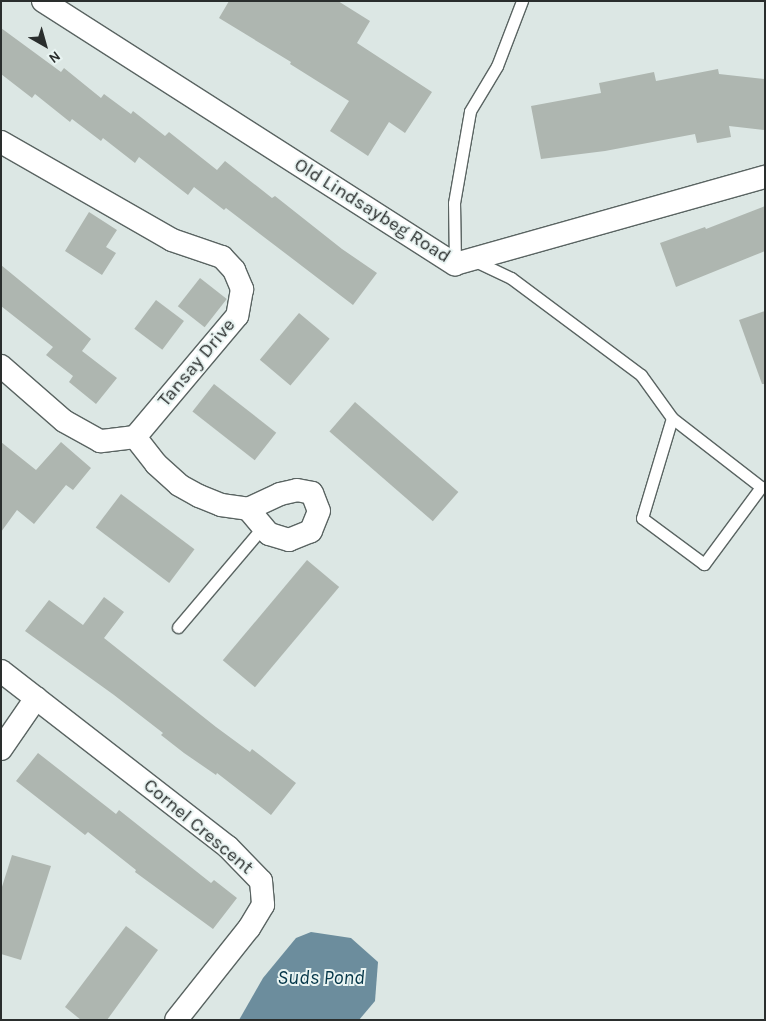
<!DOCTYPE html>
<html>
<head>
<meta charset="utf-8">
<style>
  body { margin:0 }
  #map { position:relative; width:766px; height:1021px; overflow:hidden; background:#dce7e4; font-family:Karla,sans-serif }
  div>[style] { position:absolute }
  .water>* { inset:0; background:#6c8d9d }
  .building>* { inset:0; background:#aeb6b0; transform-origin:0 0 }
  .roads { filter:drop-shadow(1px 0 #5a6462) drop-shadow(-1px 0 #5a6462) drop-shadow(0 1px #5a6462) drop-shadow(0 -1px #5a6462) }
  .lane>* { height:11px; margin:-5.5px; padding:0 5.5px; transform-origin:5.5px; border-radius:5.5px; background:#fff }
  .street>* { height:22px; margin:-11px; padding:0 11px; transform-origin:11px; border-radius:11px; background:#fff }
  span { translate:-50% -50%; white-space:nowrap; text-align:center; line-height:1.15; -webkit-text-stroke:4px #e9f4f2; paint-order:stroke }
  .street-label { font-size:19px; color:#2a2e2d }
  .water-label { font-size:20px; color:#043649; font-style:italic }
  .frame { position:absolute; inset:0; border:2px solid #2a2e2d; pointer-events:none }
  .north { position:absolute; left:20px; top:20px; width:50px; height:50px; -webkit-text-stroke:4px #e9f4f2; paint-order:stroke; rotate:142deg; font-size:14px; font-weight:700; line-height:20px; text-align:center; color:#2a2e2d }
  .north::after { content:''; display:block; margin:auto; width:18px; height:22px; background:#2a2e2d; clip-path:polygon(50% 0,100% 100%,50% 72%,0 100%) }
</style>
</head>
<body>
<div id="map">
  <div class="water">
    <div style="clip-path:polygon(311px 932px,351px 938px,378px 962px,375px 1001px,359px 1020px,239px 1020px,263px 978px,296px 938px)"></div>
  </div>
  <div class="building">
    <div style="clip-path:polygon(229px 1px,338px 1px,370px 21px,357px 43px,432px 92px,405px 133px,389px 122px,368px 156px,330px 131px,349px 101px,290px 64px,291px 62px,219px 18px)"></div>
    <div style="clip-path:polygon(1px 28px,61px 72px,64px 68px,101px 98px,104px 94px,131px 114px,133px 111px,165px 136px,169px 132px,217px 170px,225px 161px,272px 198px,275px 196px,342px 249px,377px 273px,353px 305px,226px 208px,224px 210px,194px 187px,188px 195px,139px 157px,135px 163px,103px 138px,101px 141px,72px 119px,70px 122px,35px 94px,32px 98px,1px 74px)"></div>
    <div style="clip-path:polygon(718px 69px,719px 74px,765px 79px,765px 130px,729px 126px,731px 137px,697px 143px,695px 134px,605px 151px,541px 159px,531px 106px,601px 93px,599px 83px,654px 72px,656px 81px)"></div>
    <div style="clip-path:polygon(765px 206px,765px 251px,676px 287px,660px 243px,705px 227px,706px 229px)"></div>
    <div style="clip-path:polygon(89px 212px,117px 230px,106px 247px,116px 253px,102px 275px,65px 251px)"></div>
    <div style="clip-path:polygon(1px 265px,91px 339px,82px 351px,117px 378px,96px 404px,69px 382px,73px 376px,46px 355px,53px 347px,1px 306px)"></div>
    <div style="left:200px;top:278px;width:34px;height:36px;rotate:38deg"></div>
    <div style="left:156px;top:300px;width:35px;height:36px;rotate:37deg"></div>
    <div style="clip-path:polygon(765px 311px,765px 384px,762px 384px,739px 320px)"></div>
    <div style="left:299px;top:313px;width:40px;height:61px;rotate:40deg"></div>
    <div style="left:214px;top:384px;width:79px;height:35px;rotate:38deg"></div>
    <div style="left:355px;top:402px;width:137px;height:39px;rotate:41deg"></div>
    <div style="clip-path:polygon(1px 442px,36px 470px,61px 442px,91px 468px,73px 490px,66px 485px,34px 524px,17px 510px,1px 532px)"></div>
    <div style="left:121px;top:494px;width:92px;height:42px;rotate:37deg"></div>
    <div style="left:307px;top:560px;width:42px;height:131px;rotate:40deg"></div>
    <div style="clip-path:polygon(104px 597px,124px 612px,104px 638px,216px 727px,250px 752px,252px 749px,296px 783px,271px 815px,217px 773px,216px 775px,184px 753px,161px 735px,163px 733px,114px 695px,25px 631px,49px 600px,83px 625px)"></div>
    <div style="clip-path:polygon(38px 753px,116px 814px,119px 810px,211px 883px,214px 880px,237px 898px,213px 929px,135px 872px,136px 870px,88px 832px,85px 835px,16px 781px)"></div>
    <div style="clip-path:polygon(12px 855px,51px 866px,21px 960px,1px 954px,1px 890px)"></div>
    <div style="clip-path:polygon(126px 926px,158px 950px,107px 1020px,81px 1020px,65px 1007px)"></div>
  </div>
  <div class="roads">
    <div class="lane">
      <div style="left:473px;top:260px;width:42px;rotate:25.3deg"></div>
      <div style="left:511px;top:278px;width:162px;rotate:36.7deg"></div>
      <div style="left:641px;top:375px;width:53px;rotate:54.2deg"></div>
      <div style="left:672px;top:418px;width:113px;rotate:37.8deg"></div>
      <div style="left:761px;top:487px;width:96px;rotate:126.5deg"></div>
      <div style="left:704px;top:564px;width:77px;rotate:-143.4deg"></div>
      <div style="left:642px;top:518px;width:104px;rotate:-73.3deg"></div>
      <div style="left:455px;top:264px;width:61px;rotate:-90.9deg"></div>
      <div style="left:454px;top:203px;width:93px;rotate:-80.1deg"></div>
      <div style="left:470px;top:111px;width:52px;rotate:-59deg"></div>
      <div style="left:497px;top:66px;width:70px;rotate:-69deg"></div>
      <div style="left:178px;top:627px;width:130px;rotate:-49.7deg"></div>
    </div>
    <div class="street">
      <div style="left:43px;top:1px;width:489px;rotate:32.6deg"></div>
      <div style="left:455px;top:264px;width:322px;rotate:-15.7deg"></div>
      <div style="left:1px;top:142px;width:197px;rotate:29.8deg"></div>
      <div style="left:172px;top:240px;width:53px;rotate:18.8deg"></div>
      <div style="left:222px;top:257px;width:18px;rotate:47deg"></div>
      <div style="left:234px;top:270px;width:21px;rotate:67deg"></div>
      <div style="left:242px;top:289px;width:27px;rotate:100deg"></div>
      <div style="left:237px;top:316px;width:158px;rotate:130.1deg"></div>
      <div style="left:135px;top:437px;width:35px;rotate:173deg"></div>
      <div style="left:100px;top:441px;width:41px;rotate:-150.9deg"></div>
      <div style="left:64px;top:421px;width:84px;rotate:-138.9deg"></div>
      <div style="left:135px;top:437px;width:34px;rotate:52deg"></div>
      <div style="left:156px;top:464px;width:31px;rotate:42deg"></div>
      <div style="left:179px;top:485px;width:23px;rotate:29deg"></div>
      <div style="left:199px;top:496px;width:24px;rotate:22deg"></div>
      <div style="left:221px;top:505px;width:27px;rotate:8deg"></div>
      <div style="left:248px;top:509px;width:35px;rotate:-25deg"></div>
      <div style="left:280px;top:494px;width:17px;rotate:-13deg"></div>
      <div style="left:297px;top:490px;width:15px;rotate:11deg"></div>
      <div style="left:312px;top:493px;width:19px;rotate:69deg"></div>
      <div style="left:319px;top:511px;width:22px;rotate:112deg"></div>
      <div style="left:311px;top:531px;width:24px;rotate:158deg"></div>
      <div style="left:289px;top:540px;width:21px;rotate:-163deg"></div>
      <div style="left:269px;top:534px;width:33px;rotate:-130deg"></div>
      <div style="left:1px;top:671px;width:287px;rotate:37.8deg"></div>
      <div style="left:228px;top:847px;width:47px;rotate:45.9deg"></div>
      <div style="left:261px;top:881px;width:24px;rotate:85deg"></div>
      <div style="left:263px;top:905px;width:27px;rotate:121deg"></div>
      <div style="left:249px;top:928px;width:117px;rotate:128.4deg"></div>
      <div style="left:1px;top:749px;width:62px;rotate:-55.5deg"></div>
    </div>
  </div>
  <div class="street-label">
    <span style="left:372px;top:211px;rotate:32deg">Old Lindsaybeg Road</span>
    <span style="left:197px;top:363px;rotate:-50deg">Tansay Drive</span>
    <span style="left:198px;top:827px;rotate:40deg">Cornel Crescent</span>
  </div>
  <div class="water-label">
    <span style="left:321px;top:977px">Suds Pond</span>
  </div>
  <div class="frame"></div>
  <div class="north">N</div>
</div>
</body>
</html>
